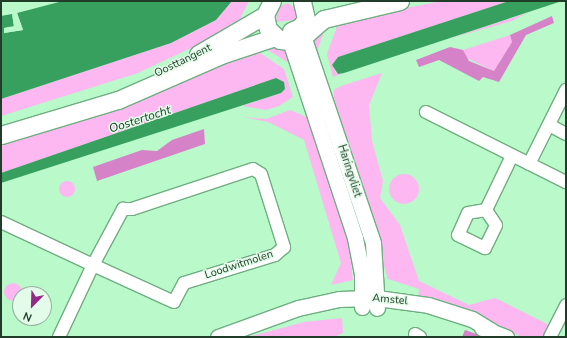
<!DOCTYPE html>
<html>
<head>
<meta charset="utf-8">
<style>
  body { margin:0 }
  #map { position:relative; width:567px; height:338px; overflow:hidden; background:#b9f9ca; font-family:"Nunito Sans",sans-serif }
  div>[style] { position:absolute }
  .green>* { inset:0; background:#fdb8f2 }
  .round { border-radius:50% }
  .forest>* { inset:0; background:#d682c9 }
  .water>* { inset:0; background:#38a05f }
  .pier>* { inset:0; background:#b9f9ca }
  .roads { filter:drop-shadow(1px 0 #70ae82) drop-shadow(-1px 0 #70ae82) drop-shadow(0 1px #70ae82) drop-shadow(0 -1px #70ae82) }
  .minor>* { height:12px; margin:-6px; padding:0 6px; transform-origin:6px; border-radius:6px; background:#fff }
  .tertiary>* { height:15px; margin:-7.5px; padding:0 7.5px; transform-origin:7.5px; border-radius:7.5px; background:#fff }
  .secondary>* { height:17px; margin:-8.5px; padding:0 8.5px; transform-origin:8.5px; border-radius:8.5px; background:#fff }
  span { translate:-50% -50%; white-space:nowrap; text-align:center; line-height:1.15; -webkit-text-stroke:3px #e3fce9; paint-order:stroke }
  .street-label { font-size:11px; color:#223c2a }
  .water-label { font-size:12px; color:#174126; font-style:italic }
  .frame { position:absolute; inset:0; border:2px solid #223c2a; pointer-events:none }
  .north { position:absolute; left:12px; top:286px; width:40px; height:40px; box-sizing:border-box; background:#e3fce9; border:1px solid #96af9d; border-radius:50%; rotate:203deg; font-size:11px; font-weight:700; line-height:16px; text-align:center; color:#223c2a }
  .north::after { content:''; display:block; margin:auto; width:14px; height:18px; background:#95298a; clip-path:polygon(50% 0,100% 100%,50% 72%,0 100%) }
</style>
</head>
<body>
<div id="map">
  <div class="green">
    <div style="clip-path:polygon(232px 1px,249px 1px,240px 19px,195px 46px,138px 73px,1px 116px,1px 99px,171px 43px,216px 20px)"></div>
    <div style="clip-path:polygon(442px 1px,509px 1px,338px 57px,332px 65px,337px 74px,344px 73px,333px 77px,327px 54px,339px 21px)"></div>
    <div style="clip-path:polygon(288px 3px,296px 9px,295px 20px,276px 22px,278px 7px)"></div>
    <div style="clip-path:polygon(527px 13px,512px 21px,448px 39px)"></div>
    <div style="clip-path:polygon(327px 24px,318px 48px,319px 60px,311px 44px)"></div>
    <div style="clip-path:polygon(510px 35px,512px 42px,494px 71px,465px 57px,463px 50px)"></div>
    <div style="clip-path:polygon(265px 42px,286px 48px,292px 65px,266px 49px,262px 46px)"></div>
    <div style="clip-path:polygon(254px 49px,284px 69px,293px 97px,279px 106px,266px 110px,242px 106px,281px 93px,276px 78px,1px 173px,1px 143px)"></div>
    <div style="clip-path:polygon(382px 73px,369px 105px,372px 141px,383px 181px,380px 198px,400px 225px,419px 281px,469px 305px,495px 298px,549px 325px,542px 337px,522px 337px,452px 307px,418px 299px,419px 289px,388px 279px,334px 98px,334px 90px,341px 86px)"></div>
    <div style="clip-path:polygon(290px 110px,309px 118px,349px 246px,353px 280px,331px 285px,341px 263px,304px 140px,268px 122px,243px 117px,266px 119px)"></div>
    <div class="round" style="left:389px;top:174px;width:30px;height:30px"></div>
    <div class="round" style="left:59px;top:181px;width:16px;height:16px"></div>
    <div class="round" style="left:4px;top:283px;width:18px;height:18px"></div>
    <div style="clip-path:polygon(342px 318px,343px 333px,334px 337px,248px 337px,304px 322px)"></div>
  </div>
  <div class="forest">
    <div style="clip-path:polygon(552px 16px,554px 23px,526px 35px,499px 82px,483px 77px,479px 81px,439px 60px,419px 67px,416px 60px,450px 47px,463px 50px,469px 61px,494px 71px,512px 42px,510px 35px)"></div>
    <div style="clip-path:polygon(204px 129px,205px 144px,97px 181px,93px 167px,142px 150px,157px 151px,172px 140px)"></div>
    <div style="clip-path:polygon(465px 330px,479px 335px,483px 337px,462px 337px)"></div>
  </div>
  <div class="water">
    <div style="clip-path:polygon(63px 1px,232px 1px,216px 20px,171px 43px,1px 99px,1px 16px,12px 14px,14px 27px,4px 28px,4px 33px,23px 30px,17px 13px)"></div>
    <div style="clip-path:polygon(509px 1px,562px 1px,344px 73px,338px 74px,332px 65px,338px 57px)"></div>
    <div style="clip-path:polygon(276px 78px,284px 82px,285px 89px,281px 93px,1px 183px,1px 173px)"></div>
  </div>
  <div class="pier">
    <div style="clip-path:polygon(17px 13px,23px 30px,4px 33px,4px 28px,14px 26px,12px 14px,16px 27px,6px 31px,21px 29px,16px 26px)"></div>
  </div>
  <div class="roads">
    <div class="minor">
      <div style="left:426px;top:112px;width:157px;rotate:26.6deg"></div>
      <div style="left:549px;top:125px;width:19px;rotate:28deg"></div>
      <div style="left:529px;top:164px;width:83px;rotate:-63.4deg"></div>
      <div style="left:253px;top:169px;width:9px;rotate:32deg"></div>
      <div style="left:261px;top:174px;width:77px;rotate:72.5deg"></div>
      <div style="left:284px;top:247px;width:12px;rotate:138deg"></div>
      <div style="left:275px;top:255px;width:95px;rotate:162.9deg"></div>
      <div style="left:184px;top:283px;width:21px;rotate:118deg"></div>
      <div style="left:174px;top:302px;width:89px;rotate:-155.4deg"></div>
      <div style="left:93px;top:265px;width:64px;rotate:-61.8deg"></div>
      <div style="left:123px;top:209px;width:9px"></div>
      <div style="left:132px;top:209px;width:127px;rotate:-18.3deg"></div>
      <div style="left:486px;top:210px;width:18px;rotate:171deg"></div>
      <div style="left:468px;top:213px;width:24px;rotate:114deg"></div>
      <div style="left:458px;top:235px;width:30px;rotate:26deg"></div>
      <div style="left:485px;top:248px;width:25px;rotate:-64deg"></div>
      <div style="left:496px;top:225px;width:18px;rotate:-124deg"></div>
      <div style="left:486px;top:210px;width:60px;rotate:-64.3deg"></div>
      <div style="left:1px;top:222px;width:102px;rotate:25.1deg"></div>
      <div style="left:93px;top:265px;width:80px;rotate:115.3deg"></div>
      <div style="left:415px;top:334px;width:6px;rotate:31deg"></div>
      <div style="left:550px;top:337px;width:36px;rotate:-63deg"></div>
    </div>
    <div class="tertiary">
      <div style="left:300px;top:27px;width:228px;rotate:71.3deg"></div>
      <div style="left:373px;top:243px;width:65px;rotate:86.5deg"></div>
      <div style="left:290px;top:41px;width:207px;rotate:71.7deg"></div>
      <div style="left:355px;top:238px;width:37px;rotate:79deg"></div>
      <div style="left:362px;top:274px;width:33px;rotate:90deg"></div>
      <div style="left:482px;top:328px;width:26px;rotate:21deg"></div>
      <div style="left:218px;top:337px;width:85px;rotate:-19.9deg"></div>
      <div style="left:298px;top:308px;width:42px;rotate:-12.4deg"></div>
      <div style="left:339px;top:299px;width:38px;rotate:-2deg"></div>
      <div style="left:377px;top:298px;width:51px;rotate:7.8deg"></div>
      <div style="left:428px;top:305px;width:46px;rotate:17.7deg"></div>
      <div style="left:472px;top:319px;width:23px;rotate:31deg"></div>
    </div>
    <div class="secondary">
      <div style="left:272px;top:1px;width:16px;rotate:117deg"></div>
      <div style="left:265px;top:15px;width:14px;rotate:78deg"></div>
      <div style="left:268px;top:29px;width:16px;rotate:43deg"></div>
      <div style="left:280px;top:40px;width:10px;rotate:6deg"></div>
      <div style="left:290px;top:41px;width:14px;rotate:-17deg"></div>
      <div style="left:303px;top:37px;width:28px;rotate:-41deg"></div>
      <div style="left:324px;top:19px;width:78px;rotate:-13.3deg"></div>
      <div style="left:291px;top:31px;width:10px;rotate:-24deg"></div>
      <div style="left:300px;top:27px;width:10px;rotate:-53deg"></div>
      <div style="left:306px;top:19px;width:18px;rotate:-103deg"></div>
      <div style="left:198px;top:54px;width:78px;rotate:-30.2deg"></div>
      <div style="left:1px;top:135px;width:122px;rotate:-16.7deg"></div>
      <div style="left:118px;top:100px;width:112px;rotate:-23.6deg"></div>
      <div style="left:221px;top:55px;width:57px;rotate:-18.4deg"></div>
    </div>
  </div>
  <div class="street-label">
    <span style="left:183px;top:61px;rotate:-26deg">Oosttangent</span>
    <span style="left:349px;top:171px;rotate:72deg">Haringvliet</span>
    <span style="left:239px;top:265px;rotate:-18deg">Loodwitmolen</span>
    <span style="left:390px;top:300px;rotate:5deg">Amstel</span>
  </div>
  <div class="water-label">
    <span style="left:140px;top:120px;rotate:-18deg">Oostertocht</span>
  </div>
  <div class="frame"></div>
  <div class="north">N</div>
</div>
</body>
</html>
